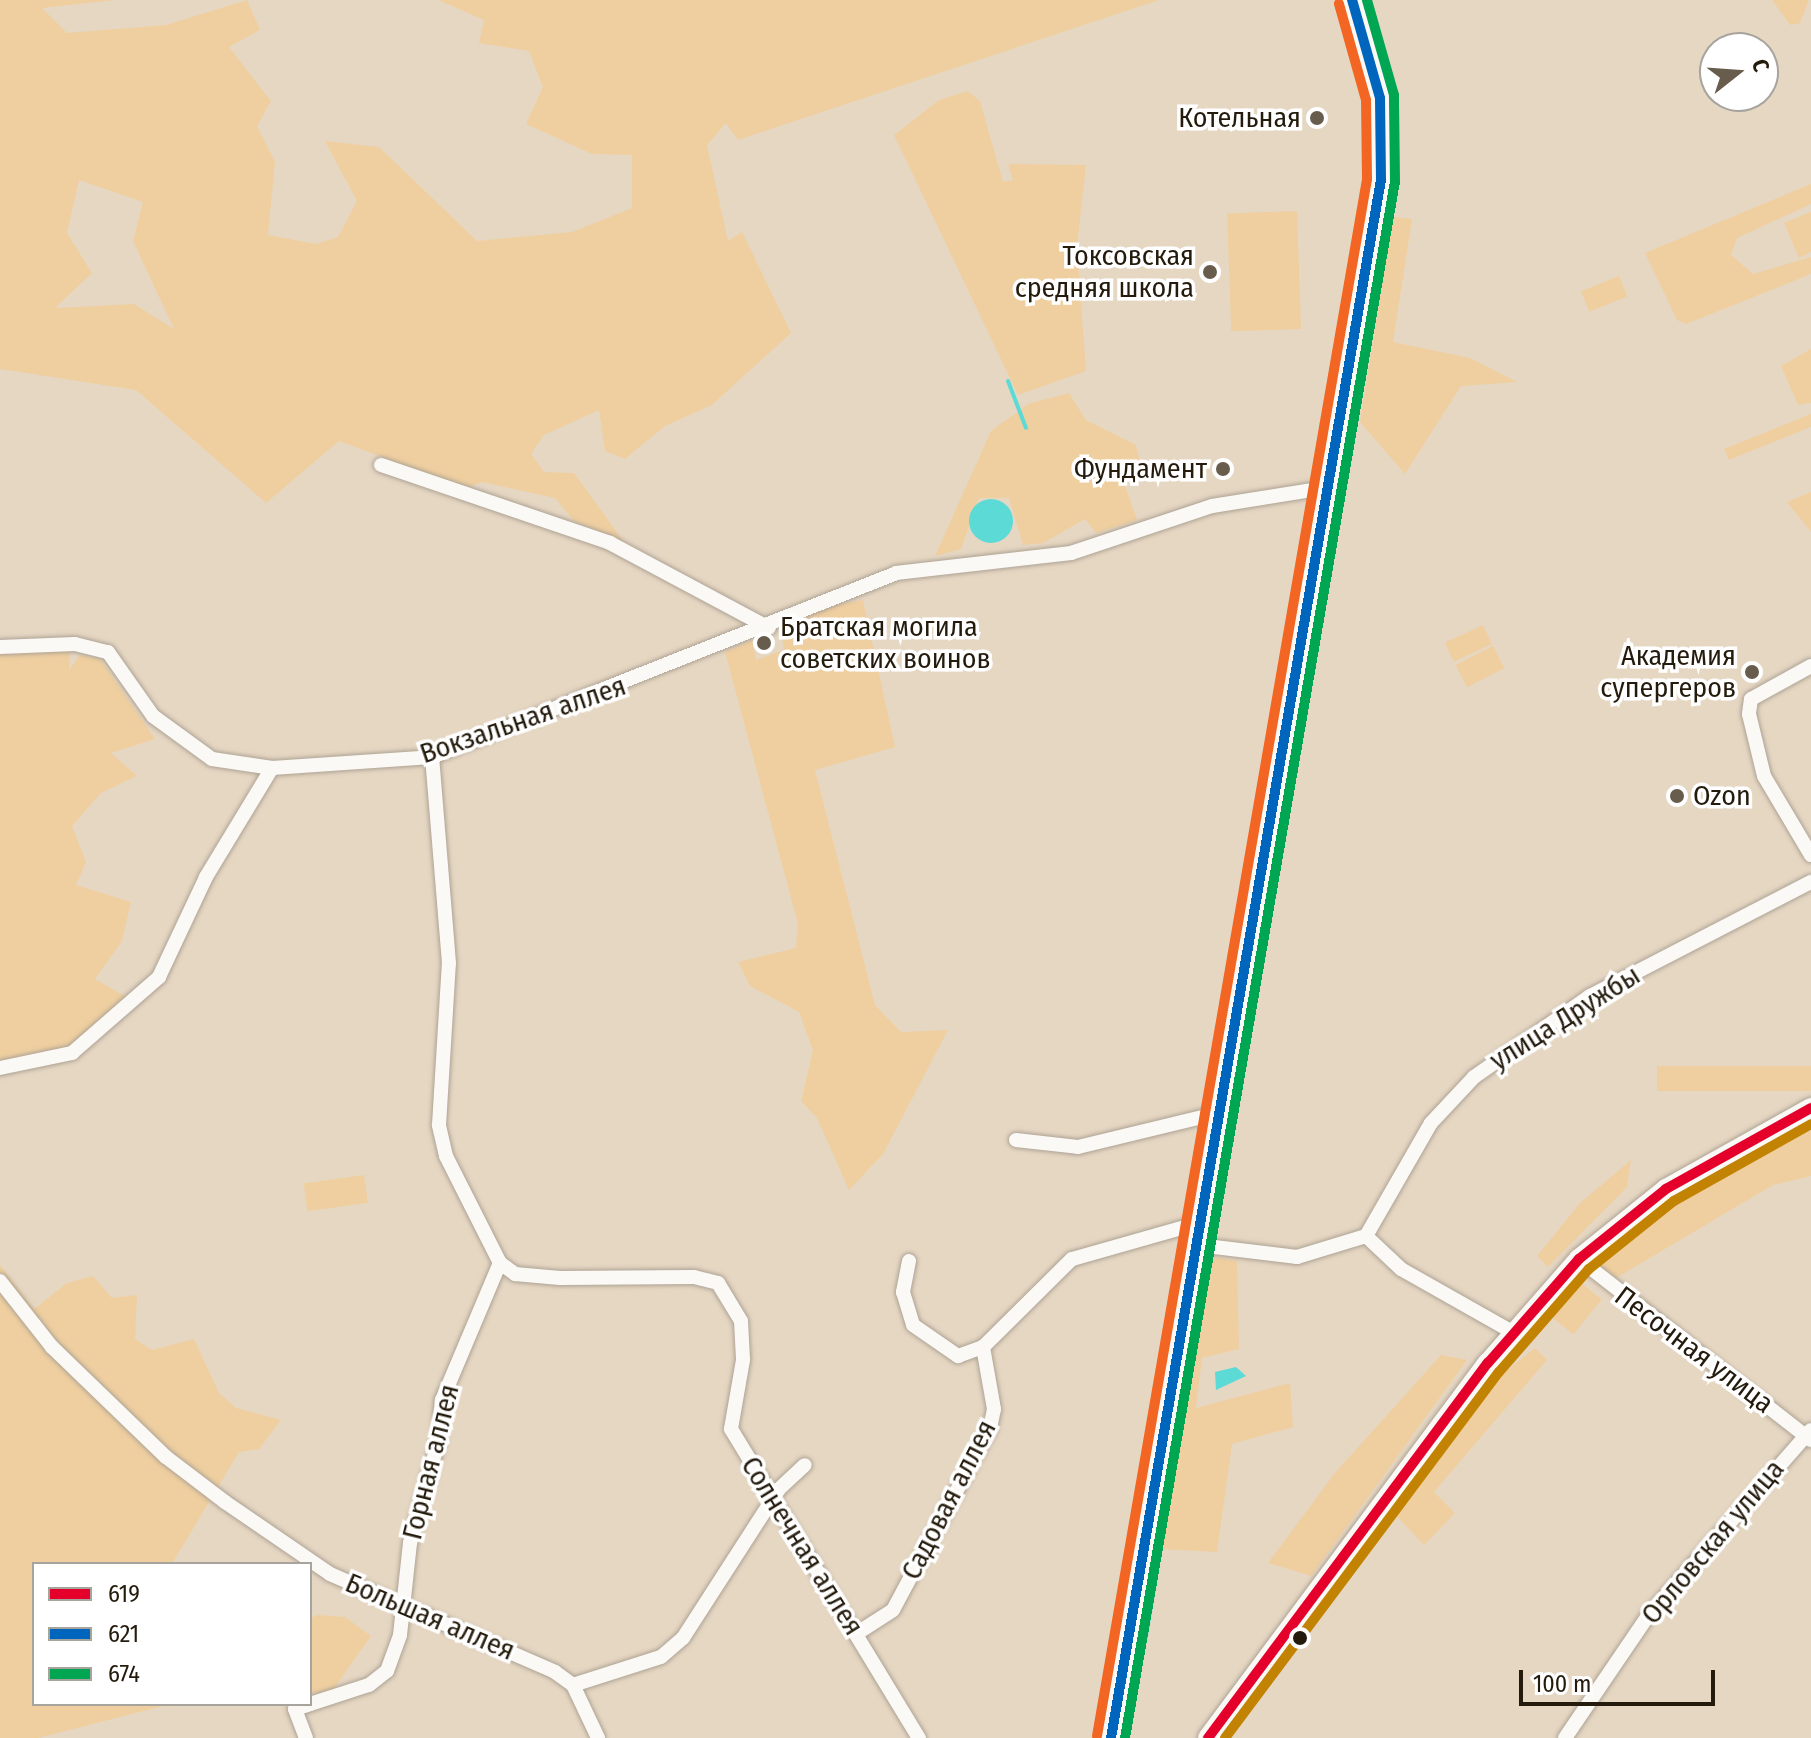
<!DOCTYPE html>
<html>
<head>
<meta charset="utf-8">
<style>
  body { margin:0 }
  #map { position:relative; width:1811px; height:1738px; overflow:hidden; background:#e6d7c3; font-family:"Fira Sans Condensed",sans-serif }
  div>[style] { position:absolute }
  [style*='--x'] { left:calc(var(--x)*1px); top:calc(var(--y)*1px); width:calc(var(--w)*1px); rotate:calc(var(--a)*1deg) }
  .green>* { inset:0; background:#efcfa0; transform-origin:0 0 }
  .water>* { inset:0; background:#5cdad5 }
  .round { border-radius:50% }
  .stream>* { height:4px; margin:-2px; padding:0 2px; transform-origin:2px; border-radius:2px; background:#5cdad5 }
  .roads { filter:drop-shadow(0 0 2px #aea394) drop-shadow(0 0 2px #aea394) }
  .minor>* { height:14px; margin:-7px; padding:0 7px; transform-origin:7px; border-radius:7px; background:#fbf9f6 }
  .secondary>* { height:20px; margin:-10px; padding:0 10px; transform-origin:10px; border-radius:10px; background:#fbf9f6 }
  .bus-1>* { height:10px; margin:-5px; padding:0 5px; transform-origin:5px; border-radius:5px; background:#e4002b }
  .bus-2>* { height:10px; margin:-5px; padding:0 5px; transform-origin:5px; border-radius:5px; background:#0065bd }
  .bus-3>* { height:10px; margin:-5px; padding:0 5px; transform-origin:5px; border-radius:5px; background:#00a651 }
  .bus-4>* { height:10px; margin:-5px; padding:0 5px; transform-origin:5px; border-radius:5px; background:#f26522 }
  .bus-5>* { height:10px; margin:-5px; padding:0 5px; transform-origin:5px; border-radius:5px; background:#c28303 }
  .dots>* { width:22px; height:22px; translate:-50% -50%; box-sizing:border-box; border:4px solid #fff; border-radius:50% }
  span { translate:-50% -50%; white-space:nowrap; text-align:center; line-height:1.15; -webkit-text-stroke:7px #fff; paint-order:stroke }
  .poi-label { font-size:28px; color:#241b0d }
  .right { translate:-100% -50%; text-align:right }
  .left { translate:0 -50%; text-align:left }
  .street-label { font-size:28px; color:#241b0d }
  .legend { position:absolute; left:32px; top:1562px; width:280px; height:144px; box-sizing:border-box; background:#fff; border:2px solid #a7a49e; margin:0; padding:10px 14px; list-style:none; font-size:24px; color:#241b0d }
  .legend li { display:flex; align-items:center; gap:16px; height:40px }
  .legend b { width:40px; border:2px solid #a7a49e }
  .north { position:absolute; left:1699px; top:32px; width:80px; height:80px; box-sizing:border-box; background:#fff; border:2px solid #a7a49e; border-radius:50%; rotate:73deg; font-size:22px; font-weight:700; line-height:32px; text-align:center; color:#241b0d }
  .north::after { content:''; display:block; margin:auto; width:28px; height:36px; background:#685d4d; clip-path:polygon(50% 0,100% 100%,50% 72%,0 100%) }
  .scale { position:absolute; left:1519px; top:1670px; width:196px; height:36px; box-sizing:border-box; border:4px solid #241b0d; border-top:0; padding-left:10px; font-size:24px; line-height:28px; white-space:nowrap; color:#241b0d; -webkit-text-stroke:6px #fff; paint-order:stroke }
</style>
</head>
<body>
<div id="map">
  <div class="green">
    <div style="clip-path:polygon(evenodd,0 0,115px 0,42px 8px,67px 33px,166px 25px,247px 0,260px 30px,229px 47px,271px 101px,257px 126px,275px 162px,268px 235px,316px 244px,338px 237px,357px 201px,325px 141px,379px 147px,477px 241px,572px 232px,632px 208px,632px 155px,592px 154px,526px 124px,543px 87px,529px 51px,479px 43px,484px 20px,438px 0,1159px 0,738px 140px,726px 123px,707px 145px,728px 241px,742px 232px,791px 333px,712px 405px,665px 426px,625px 459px,605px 451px,599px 410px,544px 435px,531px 454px,544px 472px,574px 473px,624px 542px,574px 521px,555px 498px,482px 482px,466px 488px,339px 441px,266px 503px,136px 390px,0 369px,0 0,79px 180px,143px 202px,133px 241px,174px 329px,134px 304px,55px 308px,92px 273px,67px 233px,79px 180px)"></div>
    <div style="clip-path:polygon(1772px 0,1809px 0,1800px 23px,1790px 25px)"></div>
    <div style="clip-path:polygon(968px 91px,980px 101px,1003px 182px,1013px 180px,1008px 164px,1086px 165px,1077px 246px,1086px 371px,1018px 395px,894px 135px,939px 100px)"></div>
    <div style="clip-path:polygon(1811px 184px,1811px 204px,1737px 238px,1731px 255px,1753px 274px,1811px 257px,1811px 274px,1686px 324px,1677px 320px,1645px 253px)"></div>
    <div style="left:1297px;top:211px;width:118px;height:70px;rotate:88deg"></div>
    <div style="clip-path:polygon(1811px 212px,1811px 252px,1799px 258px,1784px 223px)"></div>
    <div style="clip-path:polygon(1393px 217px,1412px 219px,1393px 342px,1470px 358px,1517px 382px,1461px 386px,1405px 474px,1360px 422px)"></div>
    <div style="left:1619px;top:276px;width:22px;height:41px;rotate:68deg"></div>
    <div style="clip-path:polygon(1811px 349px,1811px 403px,1798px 405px,1781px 366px)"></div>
    <div style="clip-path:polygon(1069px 393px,1086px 420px,1136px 445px,1142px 472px,1122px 477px,1137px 520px,1096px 533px,1085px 519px,1043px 543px,1023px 545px,1009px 498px,979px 498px,961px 549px,935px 556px,991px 431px,1028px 404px)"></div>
    <div style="clip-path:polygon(1811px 406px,1811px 427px,1729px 460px,1724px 449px,1811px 414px)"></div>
    <div style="clip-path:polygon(1811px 492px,1811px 532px,1787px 502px)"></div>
    <div style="clip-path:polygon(863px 600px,895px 747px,815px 770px,875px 1005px,901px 1032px,948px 1030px,883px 1154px,849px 1190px,817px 1118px,801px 1101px,813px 1050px,799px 1012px,750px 986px,738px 962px,796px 948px,798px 924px,725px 652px,752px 640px,756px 660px,784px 650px,781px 628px,829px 606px)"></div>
    <div style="left:1483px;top:625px;width:21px;height:42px;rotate:65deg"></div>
    <div style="left:1493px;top:646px;width:25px;height:42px;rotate:63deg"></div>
    <div style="clip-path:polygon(70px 648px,69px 670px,80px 655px,100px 659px,155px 739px,111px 753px,137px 776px,101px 793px,72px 826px,86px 862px,76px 885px,131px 902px,122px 941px,95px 979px,126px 997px,65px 1051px,0 1061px,0 654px)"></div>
    <div style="left:1811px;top:1066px;width:25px;height:154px;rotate:90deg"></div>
    <div style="clip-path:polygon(1811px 1123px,1811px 1176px,1773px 1185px,1616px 1278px,1596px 1264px,1693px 1189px)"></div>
    <div style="clip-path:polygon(1631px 1160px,1627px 1187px,1548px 1267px,1537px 1256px,1580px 1203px)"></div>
    <div style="left:364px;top:1175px;width:28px;height:61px;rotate:82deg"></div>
    <div style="clip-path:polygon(1212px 1257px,1237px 1261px,1239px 1349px,1202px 1358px,1196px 1408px,1290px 1383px,1293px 1427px,1232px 1444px,1217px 1552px,1160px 1549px)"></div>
    <div style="clip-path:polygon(0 1265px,34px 1309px,67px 1283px,93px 1276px,112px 1298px,137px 1295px,135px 1339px,152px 1350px,194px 1339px,219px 1393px,236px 1408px,281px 1420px,259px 1449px,239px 1452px,172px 1564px,34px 1564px,34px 1704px,171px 1704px,38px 1738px,0 1738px)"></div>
    <div style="left:1580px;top:1282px;width:28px;height:45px;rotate:39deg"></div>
    <div style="clip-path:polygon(1535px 1348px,1547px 1360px,1434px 1492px,1455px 1513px,1424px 1545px,1391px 1510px,1498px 1377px)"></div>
    <div style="clip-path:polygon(1441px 1355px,1467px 1360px,1311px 1576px,1268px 1563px,1334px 1474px)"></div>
    <div style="clip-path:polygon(318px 1615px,345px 1617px,371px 1636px,332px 1691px,310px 1693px,310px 1618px)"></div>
  </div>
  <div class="water">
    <div class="round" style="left:969px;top:499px;width:44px;height:44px"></div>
    <div style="clip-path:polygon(1236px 1367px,1246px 1376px,1216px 1390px,1215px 1372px)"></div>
  </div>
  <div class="stream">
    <div style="--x:1008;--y:381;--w:50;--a:69"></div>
    <div style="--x:1145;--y:1642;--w:61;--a:-80.5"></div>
    <div style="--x:1127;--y:1738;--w:67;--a:-79.7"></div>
  </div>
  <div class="roads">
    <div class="minor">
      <div style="--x:381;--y:465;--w:242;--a:18.8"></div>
      <div style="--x:610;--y:543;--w:180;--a:28.1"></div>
      <div style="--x:0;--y:647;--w:75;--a:-2.3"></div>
      <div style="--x:75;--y:644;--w:34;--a:14"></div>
      <div style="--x:108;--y:652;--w:78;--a:54.9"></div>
      <div style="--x:153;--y:716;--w:73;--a:36.1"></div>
      <div style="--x:212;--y:759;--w:61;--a:8.5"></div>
      <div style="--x:272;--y:768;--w:160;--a:-3.9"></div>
      <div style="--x:432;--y:757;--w:499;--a:-21.6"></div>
      <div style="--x:896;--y:573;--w:176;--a:-6.5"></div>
      <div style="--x:1071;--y:553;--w:149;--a:-18.4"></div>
      <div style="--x:1212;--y:506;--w:121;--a:-9.1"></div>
      <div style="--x:1811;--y:666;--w:68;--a:151.2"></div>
      <div style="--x:1751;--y:699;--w:15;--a:98"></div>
      <div style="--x:1749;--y:714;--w:64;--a:76.4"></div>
      <div style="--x:1764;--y:776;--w:92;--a:59.3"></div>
      <div style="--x:0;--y:1068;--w:74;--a:-11.8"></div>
      <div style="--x:72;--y:1053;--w:116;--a:-41.1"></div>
      <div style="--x:159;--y:977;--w:110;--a:-64.8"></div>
      <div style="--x:206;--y:877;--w:127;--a:-58.8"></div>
      <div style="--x:1016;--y:1140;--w:62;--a:6.4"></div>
      <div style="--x:1078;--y:1147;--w:149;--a:-13.6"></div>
      <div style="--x:1366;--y:1236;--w:48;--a:43.3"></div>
      <div style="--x:1401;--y:1269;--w:130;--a:29.5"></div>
      <div style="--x:1198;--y:1245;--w:100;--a:6.9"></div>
      <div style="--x:1297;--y:1257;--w:72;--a:-16.9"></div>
      <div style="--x:1366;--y:1236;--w:130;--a:-60.1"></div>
      <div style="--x:1431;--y:1123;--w:63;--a:-46.9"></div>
      <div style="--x:1474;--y:1077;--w:141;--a:-34.9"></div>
      <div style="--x:1590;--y:996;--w:249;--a:-27.3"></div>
      <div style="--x:1579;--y:1259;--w:294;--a:38"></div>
      <div style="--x:909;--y:1261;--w:32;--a:101"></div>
      <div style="--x:903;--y:1292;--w:34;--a:73"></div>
      <div style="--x:913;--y:1325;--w:55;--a:34.6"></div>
      <div style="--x:958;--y:1356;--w:27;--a:-20"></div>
      <div style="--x:983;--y:1347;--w:125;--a:-44.7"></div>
      <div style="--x:1072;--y:1259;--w:136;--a:-15.8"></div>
      <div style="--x:500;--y:1263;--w:19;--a:36"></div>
      <div style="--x:515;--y:1274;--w:45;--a:5.1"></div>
      <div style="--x:560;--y:1278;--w:134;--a:-0.4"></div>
      <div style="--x:694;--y:1277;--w:25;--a:14"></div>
      <div style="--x:718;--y:1283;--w:44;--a:58.8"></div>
      <div style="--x:741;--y:1321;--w:39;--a:87"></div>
      <div style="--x:743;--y:1360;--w:70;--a:99.9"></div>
      <div style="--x:731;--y:1429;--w:362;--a:58.7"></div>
      <div style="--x:0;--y:1281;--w:84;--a:51.8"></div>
      <div style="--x:52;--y:1347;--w:158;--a:44"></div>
      <div style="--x:166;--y:1457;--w:74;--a:37.3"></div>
      <div style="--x:225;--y:1502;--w:127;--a:34.4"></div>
      <div style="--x:330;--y:1574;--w:245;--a:23.5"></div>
      <div style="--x:555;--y:1672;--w:22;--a:36"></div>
      <div style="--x:573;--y:1685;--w:59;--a:64.7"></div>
      <div style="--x:859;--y:1632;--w:40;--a:-32.9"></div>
      <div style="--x:893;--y:1610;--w:206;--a:-61.9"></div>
      <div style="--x:990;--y:1428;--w:19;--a:-78"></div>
      <div style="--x:994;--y:1409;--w:63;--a:-100.1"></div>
      <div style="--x:573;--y:1685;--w:92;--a:-17.7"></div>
      <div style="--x:661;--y:1657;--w:29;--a:-41"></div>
      <div style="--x:683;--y:1638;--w:177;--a:-57.2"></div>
      <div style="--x:779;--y:1489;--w:35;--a:-43"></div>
      <div style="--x:310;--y:1704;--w:62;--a:-17.9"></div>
      <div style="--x:369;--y:1685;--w:23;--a:-38"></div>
      <div style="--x:387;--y:1671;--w:38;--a:-70"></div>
      <div style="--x:400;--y:1635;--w:93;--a:-83.8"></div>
      <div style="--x:410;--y:1543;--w:108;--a:-74.4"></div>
      <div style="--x:439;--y:1439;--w:39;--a:-86"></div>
      <div style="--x:442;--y:1400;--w:149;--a:-67.1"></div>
      <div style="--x:500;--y:1263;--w:120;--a:-116.8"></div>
      <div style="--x:446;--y:1156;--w:32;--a:-103"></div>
      <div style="--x:439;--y:1125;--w:162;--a:-86.5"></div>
      <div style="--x:449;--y:963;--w:207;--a:-94.7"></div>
      <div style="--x:306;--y:1738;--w:31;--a:-111"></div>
      <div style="--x:295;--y:1709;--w:16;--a:-18"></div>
      <div style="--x:1565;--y:1738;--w:148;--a:-55.8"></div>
      <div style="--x:1648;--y:1616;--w:247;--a:-48.8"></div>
    </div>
    <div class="secondary">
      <div style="--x:1111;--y:1738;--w:1581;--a:-80.17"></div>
      <div style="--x:1381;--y:180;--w:82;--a:-90.7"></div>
      <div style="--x:1380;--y:98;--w:102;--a:-105.9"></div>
      <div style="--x:1208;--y:1738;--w:468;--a:-53.3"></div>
      <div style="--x:1488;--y:1363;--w:138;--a:-48.8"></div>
      <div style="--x:1579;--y:1259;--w:112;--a:-38.8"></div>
      <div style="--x:1666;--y:1189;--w:166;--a:-29.2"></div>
    </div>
  </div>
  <div class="bus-1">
    <div style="--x:1208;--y:1738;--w:468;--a:-53.3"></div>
    <div style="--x:1488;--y:1363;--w:138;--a:-48.8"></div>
    <div style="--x:1579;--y:1259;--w:112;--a:-38.8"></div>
    <div style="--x:1666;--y:1189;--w:166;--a:-29.2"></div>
  </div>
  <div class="bus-2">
    <div style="--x:1111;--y:1738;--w:1581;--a:-80.17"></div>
    <div style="--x:1381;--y:180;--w:82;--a:-90.7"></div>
    <div style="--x:1380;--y:98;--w:102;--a:-105.9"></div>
  </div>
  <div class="bus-3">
    <div style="--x:1125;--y:1738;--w:1579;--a:-80.16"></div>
    <div style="--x:1395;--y:182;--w:87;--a:-90.7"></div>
    <div style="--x:1394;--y:95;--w:99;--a:-105.9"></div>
  </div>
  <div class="bus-4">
    <div style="--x:1097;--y:1736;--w:1580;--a:-80.16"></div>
    <div style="--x:1367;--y:179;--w:79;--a:-90.7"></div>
    <div style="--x:1366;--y:100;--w:100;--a:-105.7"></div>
  </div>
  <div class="bus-5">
    <div style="--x:1225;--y:1738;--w:457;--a:-53.2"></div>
    <div style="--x:1499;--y:1372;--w:137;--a:-48.9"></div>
    <div style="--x:1589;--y:1269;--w:109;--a:-38.7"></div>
    <div style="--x:1674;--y:1201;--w:157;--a:-29.3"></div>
  </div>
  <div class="dots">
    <div style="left:1317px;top:118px;background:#685d4d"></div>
    <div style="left:1210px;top:272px;background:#685d4d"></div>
    <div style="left:1223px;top:469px;background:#685d4d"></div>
    <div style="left:764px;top:643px;background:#685d4d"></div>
    <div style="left:1752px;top:672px;background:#685d4d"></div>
    <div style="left:1677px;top:796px;background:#685d4d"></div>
    <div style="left:1300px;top:1638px;background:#241b0d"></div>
  </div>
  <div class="poi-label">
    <span class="right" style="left:1301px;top:118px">Котельная</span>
    <span class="right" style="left:1194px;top:272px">Токсовская<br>средняя школа</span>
    <span class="right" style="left:1207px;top:469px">Фундамент</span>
    <span class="left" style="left:780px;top:643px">Братская могила<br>советских воинов</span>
    <span class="right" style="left:1736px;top:672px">Академия<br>супергеров</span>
    <span class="left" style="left:1693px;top:796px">Ozon</span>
  </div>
  <div class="street-label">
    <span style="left:523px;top:720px;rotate:-19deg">Вокзальная аллея</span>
    <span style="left:1565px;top:1018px;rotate:-32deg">улица Дружбы</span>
    <span style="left:1694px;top:1350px;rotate:37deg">Песочная улица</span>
    <span style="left:431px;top:1462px;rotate:-76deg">Горная аллея</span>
    <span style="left:949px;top:1500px;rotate:-63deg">Садовая аллея</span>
    <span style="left:1713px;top:1542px;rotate:-50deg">Орловская улица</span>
    <span style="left:802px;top:1546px;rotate:58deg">Солнечная аллея</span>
    <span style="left:430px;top:1617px;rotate:23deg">Большая аллея</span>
  </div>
  <ul class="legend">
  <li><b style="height:10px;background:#e4002b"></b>619</li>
  <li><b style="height:10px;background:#0065bd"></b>621</li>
  <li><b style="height:10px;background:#00a651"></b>674</li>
  </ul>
  <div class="north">С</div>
  <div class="scale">100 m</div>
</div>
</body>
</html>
